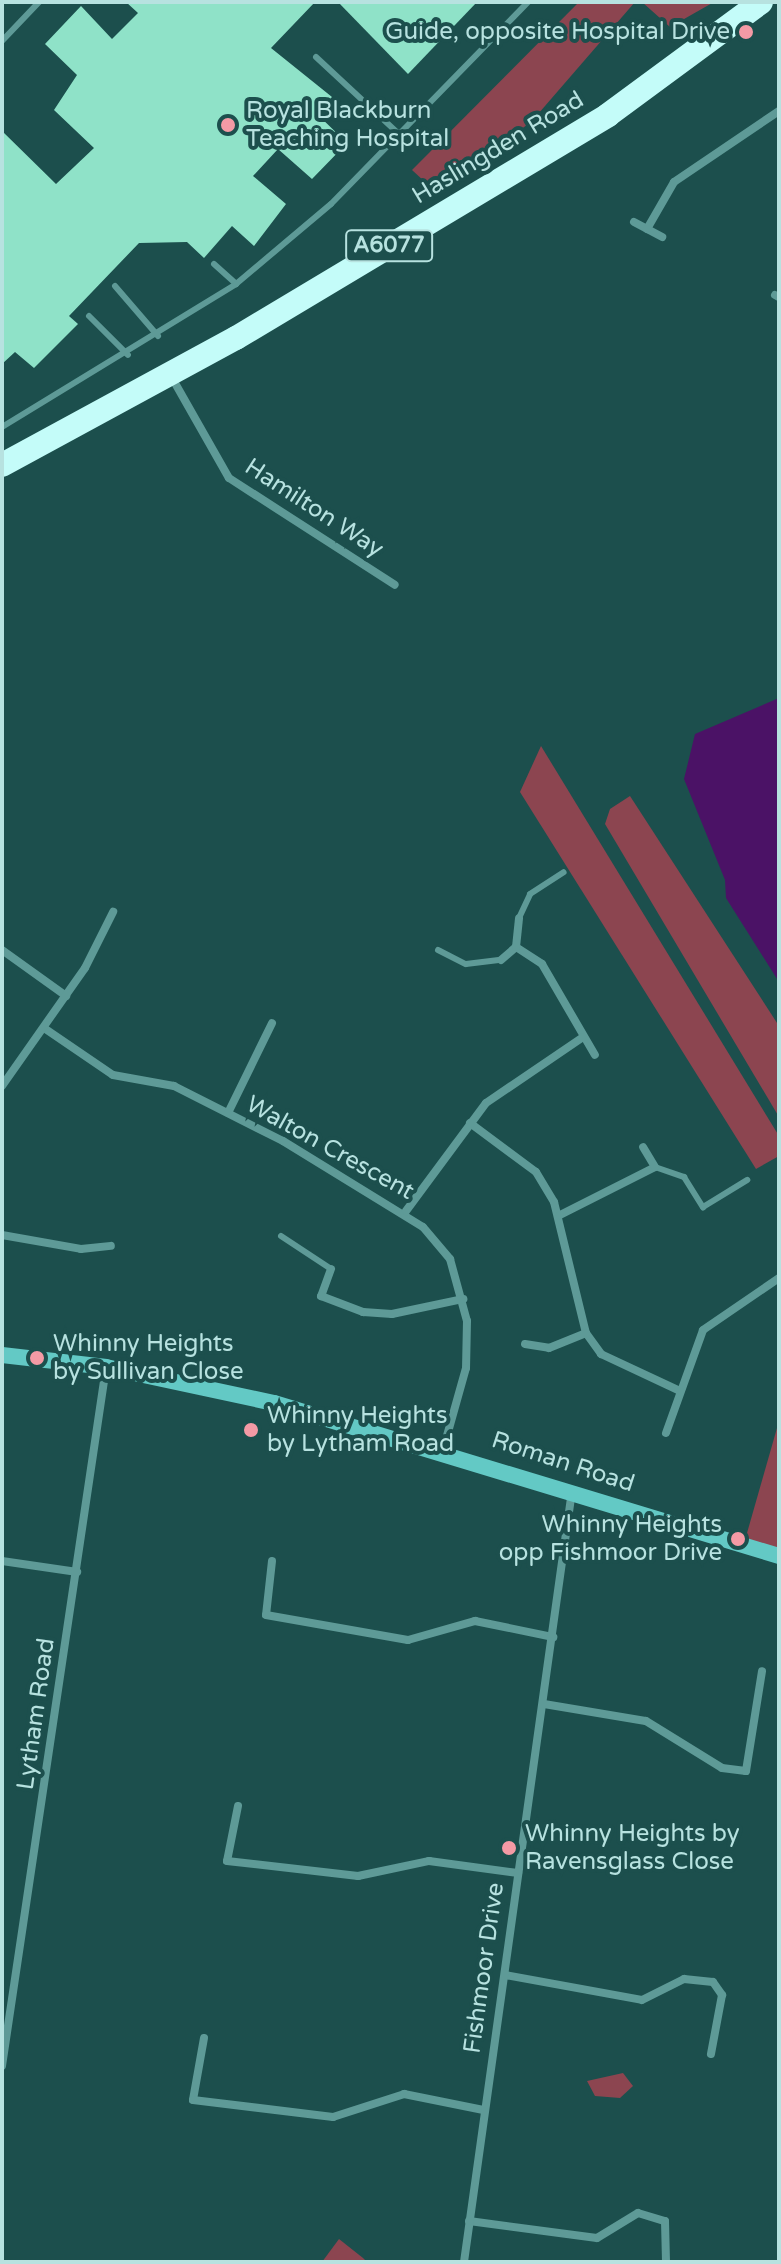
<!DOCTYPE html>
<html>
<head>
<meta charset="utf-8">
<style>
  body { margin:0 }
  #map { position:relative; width:781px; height:2264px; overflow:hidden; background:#1c4f4d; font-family:"Varela Round",sans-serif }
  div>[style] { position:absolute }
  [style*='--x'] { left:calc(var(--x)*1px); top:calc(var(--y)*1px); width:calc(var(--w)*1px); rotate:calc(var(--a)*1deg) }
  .green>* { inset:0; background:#8c4550 }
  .water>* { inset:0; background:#4b1266 }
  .building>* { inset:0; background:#8fe2c8 }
  .lane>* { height:6px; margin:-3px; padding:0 3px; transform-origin:3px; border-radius:3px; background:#5e9a97 }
  .street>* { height:8px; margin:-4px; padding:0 4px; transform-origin:4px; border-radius:4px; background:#5e9a97 }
  .secondary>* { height:16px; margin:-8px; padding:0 8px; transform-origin:8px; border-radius:8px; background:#63c9c5 }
  .highway>* { height:24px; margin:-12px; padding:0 12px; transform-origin:12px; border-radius:12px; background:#c4fcf9 }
  .dots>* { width:22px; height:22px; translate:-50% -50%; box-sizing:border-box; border:4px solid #1c4f4d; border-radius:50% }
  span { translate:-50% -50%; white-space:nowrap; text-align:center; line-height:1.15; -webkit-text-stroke:8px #1c4f4d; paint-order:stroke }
  .shield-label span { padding:2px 6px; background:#1c4f4d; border:2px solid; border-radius:6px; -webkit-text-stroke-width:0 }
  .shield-label { font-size:22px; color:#b7e2e0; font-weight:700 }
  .poi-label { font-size:24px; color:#b7e2e0 }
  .right { translate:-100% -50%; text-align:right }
  .left { translate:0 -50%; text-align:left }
  .street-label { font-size:24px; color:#b7e2e0 }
  .frame { position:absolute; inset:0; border:4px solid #b7e2e0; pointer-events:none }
</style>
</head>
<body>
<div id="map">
  <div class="green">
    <div style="clip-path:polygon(579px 2px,635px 2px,532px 121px,437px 193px,412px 170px)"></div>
    <div style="clip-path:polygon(642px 2px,689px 3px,714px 2px,670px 27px)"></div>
    <div style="clip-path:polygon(541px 746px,779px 1136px,779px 1156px,756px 1169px,520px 792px)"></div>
    <div style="clip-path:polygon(630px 796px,779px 1026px,779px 1117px,605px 824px,610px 809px)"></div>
    <div style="clip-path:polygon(779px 1421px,779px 1551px,745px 1540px)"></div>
    <div style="clip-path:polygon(623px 2073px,633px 2086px,620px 2098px,595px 2096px,587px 2081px)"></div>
    <div style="clip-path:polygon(339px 2239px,363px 2258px,367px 2262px,322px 2262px)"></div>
  </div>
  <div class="water">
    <div style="clip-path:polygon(779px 698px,779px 982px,726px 898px,725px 880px,684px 779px,695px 734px)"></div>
  </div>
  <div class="building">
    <div style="clip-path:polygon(126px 2px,315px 2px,271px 48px,332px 97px,317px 114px,347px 143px,312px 179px,278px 149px,253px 176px,286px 204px,254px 246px,232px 226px,204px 258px,187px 242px,139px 243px,69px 316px,78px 324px,34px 368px,15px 352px,2px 364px,2px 131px,56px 184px,94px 148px,54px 110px,77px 75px,45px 44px,81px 6px,112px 39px,138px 13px)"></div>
    <div style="clip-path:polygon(338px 2px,477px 2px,408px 74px)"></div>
  </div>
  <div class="lane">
    <div style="--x:2;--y:41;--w:54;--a:-46.5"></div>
    <div style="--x:316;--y:57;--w:113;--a:42.9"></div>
    <div style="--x:214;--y:264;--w:30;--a:42"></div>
    <div style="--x:115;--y:286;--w:66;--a:49.3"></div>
    <div style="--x:89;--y:316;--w:55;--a:45"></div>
    <div style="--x:2;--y:427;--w:274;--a:-31.4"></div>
    <div style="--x:236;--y:284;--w:124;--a:-40.1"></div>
    <div style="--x:331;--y:204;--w:282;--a:-45.7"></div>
    <div style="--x:519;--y:918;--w:26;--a:-65"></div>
    <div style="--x:530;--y:894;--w:40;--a:-32.9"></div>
    <div style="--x:438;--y:950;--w:31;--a:27"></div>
    <div style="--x:466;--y:964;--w:35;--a:-7"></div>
    <div style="--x:655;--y:1167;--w:31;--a:19"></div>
    <div style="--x:684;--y:1177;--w:36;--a:58"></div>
    <div style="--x:703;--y:1207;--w:52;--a:-31.5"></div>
    <div style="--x:281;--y:1236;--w:60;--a:33.4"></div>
  </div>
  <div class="street">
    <div style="--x:634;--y:222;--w:32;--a:28"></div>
    <div style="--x:647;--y:229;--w:54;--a:-60.1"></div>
    <div style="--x:674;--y:182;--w:127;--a:-34.1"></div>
    <div style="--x:775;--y:295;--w:4;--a:27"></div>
    <div style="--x:171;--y:376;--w:117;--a:60.4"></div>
    <div style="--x:229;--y:478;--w:197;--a:32.8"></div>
    <div style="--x:516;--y:947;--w:31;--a:33"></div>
    <div style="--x:542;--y:964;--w:105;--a:59.8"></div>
    <div style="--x:2;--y:950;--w:79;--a:35.7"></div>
    <div style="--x:501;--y:960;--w:20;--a:-41"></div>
    <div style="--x:516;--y:947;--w:29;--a:-84"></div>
    <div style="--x:44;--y:1028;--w:83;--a:34.3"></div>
    <div style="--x:113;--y:1075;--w:62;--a:10.2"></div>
    <div style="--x:174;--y:1086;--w:122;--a:26.8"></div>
    <div style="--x:283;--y:1141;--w:164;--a:31.6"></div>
    <div style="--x:423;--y:1227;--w:42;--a:49.8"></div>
    <div style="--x:450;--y:1259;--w:64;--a:74.7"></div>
    <div style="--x:467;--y:1321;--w:47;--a:91.2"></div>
    <div style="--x:466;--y:1368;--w:85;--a:105.7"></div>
    <div style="--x:2;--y:1086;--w:144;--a:-54.9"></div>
    <div style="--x:85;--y:968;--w:63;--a:-63.4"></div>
    <div style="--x:228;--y:1113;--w:100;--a:-63.9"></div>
    <div style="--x:470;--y:1123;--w:82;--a:36.6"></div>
    <div style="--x:536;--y:1172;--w:35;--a:59"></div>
    <div style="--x:554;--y:1202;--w:135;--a:76.3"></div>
    <div style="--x:586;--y:1333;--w:26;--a:54"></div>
    <div style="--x:601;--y:1354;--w:87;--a:25.1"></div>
    <div style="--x:406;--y:1211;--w:134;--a:-53.5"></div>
    <div style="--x:486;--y:1103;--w:117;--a:-34.2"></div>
    <div style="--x:560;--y:1215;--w:106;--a:-26.8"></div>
    <div style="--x:655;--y:1167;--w:23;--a:-121"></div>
    <div style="--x:2;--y:1235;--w:80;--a:10"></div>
    <div style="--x:81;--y:1249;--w:30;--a:-6"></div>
    <div style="--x:331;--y:1269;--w:29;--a:110"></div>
    <div style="--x:321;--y:1296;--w:45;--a:20.9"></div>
    <div style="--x:363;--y:1312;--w:29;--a:4"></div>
    <div style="--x:392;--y:1314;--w:73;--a:-11.9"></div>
    <div style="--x:525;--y:1344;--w:24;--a:9"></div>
    <div style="--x:549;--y:1348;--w:40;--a:-22"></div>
    <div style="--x:666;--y:1433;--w:109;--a:-70.2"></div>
    <div style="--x:703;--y:1330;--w:92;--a:-34.4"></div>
    <div style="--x:2;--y:1561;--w:76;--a:8.3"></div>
    <div style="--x:272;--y:1561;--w:54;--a:96.3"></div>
    <div style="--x:266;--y:1615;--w:144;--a:10"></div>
    <div style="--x:408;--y:1640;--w:70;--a:-15.8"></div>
    <div style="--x:475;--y:1621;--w:80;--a:11.6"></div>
    <div style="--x:544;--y:1704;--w:103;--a:9.5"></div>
    <div style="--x:646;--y:1721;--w:89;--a:31.7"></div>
    <div style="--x:722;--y:1768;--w:24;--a:7"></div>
    <div style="--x:746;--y:1771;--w:101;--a:-80.9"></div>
    <div style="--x:238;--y:1806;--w:56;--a:101.3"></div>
    <div style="--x:227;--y:1861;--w:132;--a:6.5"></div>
    <div style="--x:358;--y:1876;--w:73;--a:-11.9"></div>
    <div style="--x:429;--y:1861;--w:90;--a:7.7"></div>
    <div style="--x:505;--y:1975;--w:139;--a:10.3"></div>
    <div style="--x:642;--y:2000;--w:47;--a:-26.6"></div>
    <div style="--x:684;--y:1979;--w:29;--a:6"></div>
    <div style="--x:713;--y:1982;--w:16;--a:55"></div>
    <div style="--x:722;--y:1995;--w:60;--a:100.6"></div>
    <div style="--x:204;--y:2038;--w:63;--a:100.1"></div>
    <div style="--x:193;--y:2100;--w:141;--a:6.9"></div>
    <div style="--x:333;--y:2117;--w:75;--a:-17.9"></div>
    <div style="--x:404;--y:2094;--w:81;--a:11.4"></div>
    <div style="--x:2;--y:2066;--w:706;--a:-81.53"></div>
    <div style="--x:469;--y:2221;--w:129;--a:7.6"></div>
    <div style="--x:597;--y:2238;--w:48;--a:-31.4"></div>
    <div style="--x:638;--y:2213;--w:28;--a:17"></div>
    <div style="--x:665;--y:2221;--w:41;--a:88.6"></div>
    <div style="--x:464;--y:2262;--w:779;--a:-82.03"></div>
  </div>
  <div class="secondary">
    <div style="--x:2;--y:1355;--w:105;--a:6.6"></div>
    <div style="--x:106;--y:1367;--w:172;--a:12.1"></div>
    <div style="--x:274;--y:1403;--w:528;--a:16.86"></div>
  </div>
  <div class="highway">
    <div style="--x:2;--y:465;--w:266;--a:-28.5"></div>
    <div style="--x:236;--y:338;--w:434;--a:-30.9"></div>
    <div style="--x:608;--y:115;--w:190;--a:-36.4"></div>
  </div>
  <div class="dots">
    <div style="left:746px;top:32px;background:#f49aa5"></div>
    <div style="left:228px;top:125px;background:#f49aa5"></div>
    <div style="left:37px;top:1358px;background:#f49aa5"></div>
    <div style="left:251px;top:1430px;background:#f49aa5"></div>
    <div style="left:738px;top:1539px;background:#f49aa5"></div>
    <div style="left:509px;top:1848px;background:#f49aa5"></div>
  </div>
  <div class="shield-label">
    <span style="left:389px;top:246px">A6077</span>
  </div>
  <div class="poi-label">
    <span class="right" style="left:730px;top:32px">Guide, opposite Hospital Drive</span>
    <span class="left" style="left:246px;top:125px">Royal Blackburn<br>Teaching Hospital</span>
    <span class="left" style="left:53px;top:1358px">Whinny Heights<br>by Sullivan Close</span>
    <span class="left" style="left:267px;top:1430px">Whinny Heights<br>by Lytham Road</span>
    <span class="right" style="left:722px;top:1539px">Whinny Heights<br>opp Fishmoor Drive</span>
    <span class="left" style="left:525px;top:1848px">Whinny Heights by<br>Ravensglass Close</span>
  </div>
  <div class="street-label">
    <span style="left:498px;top:148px;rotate:-31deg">Haslingden Road</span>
    <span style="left:314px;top:508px;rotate:33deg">Hamilton Way</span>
    <span style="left:330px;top:1148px;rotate:29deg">Walton Crescent</span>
    <span style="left:563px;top:1462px;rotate:18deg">Roman Road</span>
    <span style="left:36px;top:1714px;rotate:-82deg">Lytham Road</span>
    <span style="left:484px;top:1968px;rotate:-82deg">Fishmoor Drive</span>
  </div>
  <div class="frame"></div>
</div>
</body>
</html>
